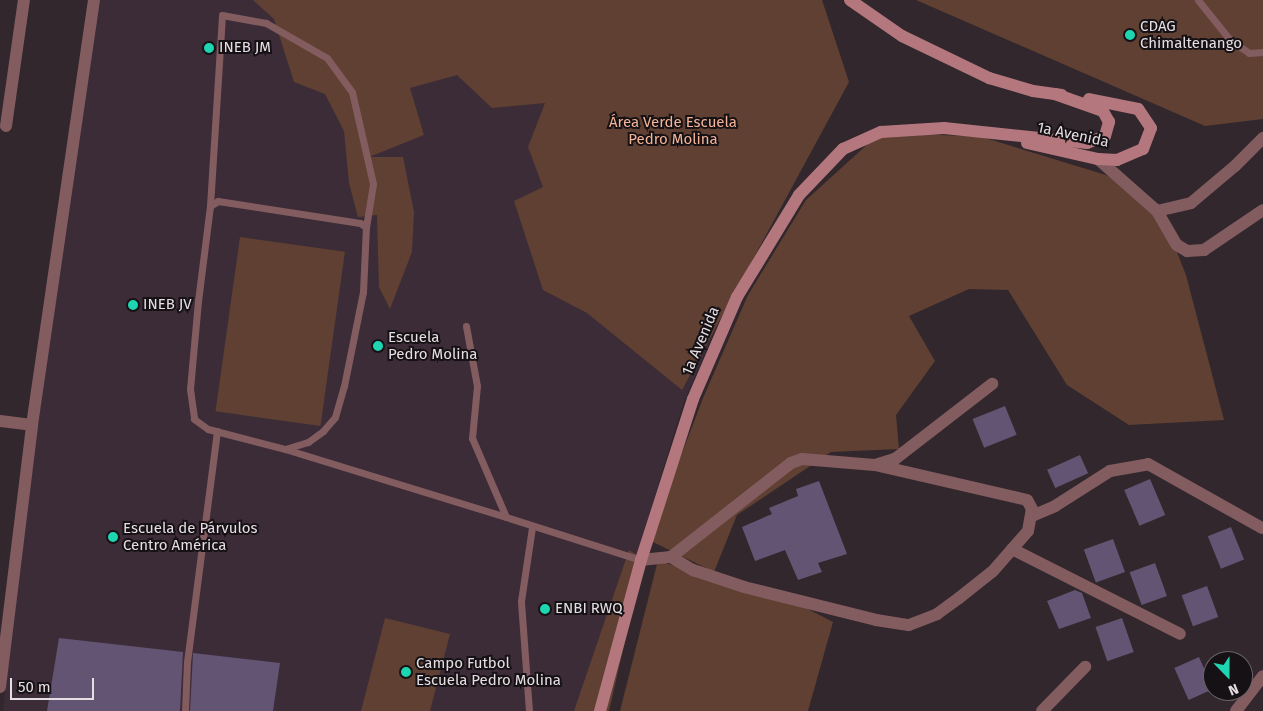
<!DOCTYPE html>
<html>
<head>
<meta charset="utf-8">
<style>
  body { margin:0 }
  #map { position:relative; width:1263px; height:711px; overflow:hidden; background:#31272d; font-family:"Fira Sans",sans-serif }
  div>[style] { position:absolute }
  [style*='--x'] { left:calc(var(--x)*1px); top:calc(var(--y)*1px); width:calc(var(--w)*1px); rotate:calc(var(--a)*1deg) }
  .built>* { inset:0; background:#3c2c37 }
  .green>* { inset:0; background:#5f4032; transform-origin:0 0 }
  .building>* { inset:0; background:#635473; transform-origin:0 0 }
  .lane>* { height:7px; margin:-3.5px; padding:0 3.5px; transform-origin:3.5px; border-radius:3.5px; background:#835c60 }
  .street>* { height:12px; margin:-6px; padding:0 6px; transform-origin:6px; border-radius:6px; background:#835c60 }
  .secondary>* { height:12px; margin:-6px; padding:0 6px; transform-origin:6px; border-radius:6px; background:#b4777e }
  .dots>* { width:14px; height:14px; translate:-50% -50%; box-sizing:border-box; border:2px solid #161114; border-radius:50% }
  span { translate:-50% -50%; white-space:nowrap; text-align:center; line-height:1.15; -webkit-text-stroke:4px #161114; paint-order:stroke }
  .poi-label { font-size:15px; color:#e5dee3 }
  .left { translate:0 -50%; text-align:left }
  .park-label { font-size:15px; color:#f3b497 }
  .street-label { font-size:15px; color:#e5dee3 }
  .north { position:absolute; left:1203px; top:651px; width:50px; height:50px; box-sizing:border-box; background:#161114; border:1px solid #696367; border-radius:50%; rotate:158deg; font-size:14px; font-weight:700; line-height:20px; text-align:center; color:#e5dee3 }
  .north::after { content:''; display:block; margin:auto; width:18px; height:22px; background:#1dd5b1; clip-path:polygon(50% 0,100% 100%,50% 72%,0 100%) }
  .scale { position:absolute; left:10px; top:678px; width:84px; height:22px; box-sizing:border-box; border:2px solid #e5dee3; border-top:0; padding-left:6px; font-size:15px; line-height:18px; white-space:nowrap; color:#e5dee3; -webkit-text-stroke:4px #161114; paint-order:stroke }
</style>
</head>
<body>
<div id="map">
  <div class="built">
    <div style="clip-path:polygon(94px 0,822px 0,849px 82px,733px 288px,683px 404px,589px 711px,3px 711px,18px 578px)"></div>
  </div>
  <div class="green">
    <div style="clip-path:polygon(253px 0,822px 0,849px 82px,682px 390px,587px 313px,543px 290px,514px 201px,543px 187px,528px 147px,545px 103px,492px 108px,457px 75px,410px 88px,424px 135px,369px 157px,403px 157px,414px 212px,412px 252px,390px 309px,379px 287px,377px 215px,358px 217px,349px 183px,344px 131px,325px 94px,294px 82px,274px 19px)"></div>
    <div style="clip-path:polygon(916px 0,1263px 0,1263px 119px,1205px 126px)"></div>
    <div style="clip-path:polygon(881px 132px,982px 137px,1106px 175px,1158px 204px,1186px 275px,1224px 420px,1129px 425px,1067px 385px,1008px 290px,969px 289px,909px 316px,935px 361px,896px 415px,899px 449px,831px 452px,737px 515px,714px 572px,649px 540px,703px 398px,748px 295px,806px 200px)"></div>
    <div style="left:240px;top:237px;width:106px;height:176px;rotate:8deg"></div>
    <div style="clip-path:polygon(629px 550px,644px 559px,609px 711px,574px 711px)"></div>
    <div style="clip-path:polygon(658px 560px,727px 585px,794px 602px,833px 622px,808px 711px,620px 711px)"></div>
    <div style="clip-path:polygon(385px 618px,450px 634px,430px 711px,361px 711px)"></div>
  </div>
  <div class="building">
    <div style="left:1005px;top:406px;width:31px;height:35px;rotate:68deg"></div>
    <div style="left:1080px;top:455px;width:20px;height:36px;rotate:66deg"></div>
    <div style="left:1150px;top:479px;width:39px;height:28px;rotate:67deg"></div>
    <div style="clip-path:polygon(819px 481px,847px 554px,818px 563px,822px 572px,798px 580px,785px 550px,755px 561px,742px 527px,772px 514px,769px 508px,798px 496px,796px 489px)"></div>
    <div style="left:1231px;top:527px;width:35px;height:25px;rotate:68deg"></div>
    <div style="left:1113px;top:539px;width:35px;height:31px;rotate:70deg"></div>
    <div style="left:1155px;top:563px;width:35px;height:27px;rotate:70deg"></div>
    <div style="left:1207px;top:586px;width:33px;height:27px;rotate:70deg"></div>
    <div style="clip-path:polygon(1075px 590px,1082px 593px,1091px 618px,1059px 629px,1047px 601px)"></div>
    <div style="left:1122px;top:618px;width:36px;height:28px;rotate:71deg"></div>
    <div style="clip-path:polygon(59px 638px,183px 652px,180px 711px,47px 711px)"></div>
    <div style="clip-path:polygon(193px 653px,280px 663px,273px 711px,190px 711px)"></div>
    <div style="left:1199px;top:657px;width:35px;height:27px;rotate:66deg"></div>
  </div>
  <div class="lane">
    <div style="--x:1198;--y:0;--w:51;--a:51.3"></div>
    <div style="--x:1230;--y:40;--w:23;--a:34"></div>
    <div style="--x:1249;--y:53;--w:14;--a:-4"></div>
    <div style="--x:210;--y:206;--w:191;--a:-86.4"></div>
    <div style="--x:222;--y:15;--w:45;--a:10.3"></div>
    <div style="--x:266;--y:23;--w:70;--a:29.8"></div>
    <div style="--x:327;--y:58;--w:42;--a:53.7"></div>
    <div style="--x:352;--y:92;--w:94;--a:77.1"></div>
    <div style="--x:373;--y:184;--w:44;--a:99.2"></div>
    <div style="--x:466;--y:326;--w:61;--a:79.6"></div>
    <div style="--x:477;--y:386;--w:52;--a:95.5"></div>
    <div style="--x:472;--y:438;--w:86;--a:66.7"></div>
    <div style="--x:506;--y:517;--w:142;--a:17.7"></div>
    <div style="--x:285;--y:449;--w:24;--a:-17"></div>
    <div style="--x:308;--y:442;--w:19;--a:-36"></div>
    <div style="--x:323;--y:431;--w:18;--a:-49"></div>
    <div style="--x:335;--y:417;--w:32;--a:-74"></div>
    <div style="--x:344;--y:386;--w:96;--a:-78.6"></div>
    <div style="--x:363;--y:292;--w:65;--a:-87.4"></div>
    <div style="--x:366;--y:227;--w:7;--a:-146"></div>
    <div style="--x:360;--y:223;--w:144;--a:-171.2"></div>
    <div style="--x:218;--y:201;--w:9;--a:148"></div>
    <div style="--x:210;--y:206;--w:96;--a:97.2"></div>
    <div style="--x:198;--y:301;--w:88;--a:95.2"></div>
    <div style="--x:190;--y:389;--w:30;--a:82"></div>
    <div style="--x:194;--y:419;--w:17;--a:36"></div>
    <div style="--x:208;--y:429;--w:80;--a:14.6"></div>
    <div style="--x:285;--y:449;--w:231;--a:17.1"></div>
    <div style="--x:185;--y:711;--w:49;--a:-87.7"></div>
    <div style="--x:187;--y:662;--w:233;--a:-82.6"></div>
    <div style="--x:529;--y:711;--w:110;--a:-94.2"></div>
    <div style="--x:521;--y:601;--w:75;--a:-81.5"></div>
  </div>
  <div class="street">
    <div style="--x:6;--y:126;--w:127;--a:-81.9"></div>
    <div style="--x:1098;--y:159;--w:79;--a:41.4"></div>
    <div style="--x:1157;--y:211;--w:39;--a:60"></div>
    <div style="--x:1177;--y:245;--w:12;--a:31"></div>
    <div style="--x:1187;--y:251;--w:17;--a:-3"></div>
    <div style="--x:1204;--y:250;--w:71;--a:-34.1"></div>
    <div style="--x:1157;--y:211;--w:35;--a:-13"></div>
    <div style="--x:1191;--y:203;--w:57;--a:-40.1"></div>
    <div style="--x:1235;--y:166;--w:40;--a:-45"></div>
    <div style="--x:0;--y:421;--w:32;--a:7"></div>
    <div style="--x:1032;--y:516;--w:25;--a:-23"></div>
    <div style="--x:1055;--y:506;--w:65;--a:-32.5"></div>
    <div style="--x:1110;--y:471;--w:39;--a:-10"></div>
    <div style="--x:1148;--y:464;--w:131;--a:29.3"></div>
    <div style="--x:1012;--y:549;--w:188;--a:26.8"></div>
    <div style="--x:671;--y:557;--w:26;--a:31"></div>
    <div style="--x:693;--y:570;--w:54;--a:18.4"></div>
    <div style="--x:744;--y:587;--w:136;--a:14"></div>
    <div style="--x:876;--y:620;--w:33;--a:9"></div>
    <div style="--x:909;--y:625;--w:30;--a:-21"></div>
    <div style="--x:937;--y:614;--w:27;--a:-36"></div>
    <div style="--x:959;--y:598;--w:43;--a:-38.5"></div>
    <div style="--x:993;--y:571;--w:53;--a:-48.8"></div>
    <div style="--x:1028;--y:531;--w:22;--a:-80"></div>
    <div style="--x:1032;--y:509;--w:10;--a:-119"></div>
    <div style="--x:1027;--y:500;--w:156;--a:-167"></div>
    <div style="--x:641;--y:560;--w:30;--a:-6"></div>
    <div style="--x:671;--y:557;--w:152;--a:-38.1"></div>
    <div style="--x:791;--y:463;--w:12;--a:-20"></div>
    <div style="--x:802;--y:459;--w:73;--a:4.7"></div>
    <div style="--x:875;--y:465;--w:21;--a:-17"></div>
    <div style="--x:895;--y:459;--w:123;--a:-37.7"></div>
    <div style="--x:0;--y:687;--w:264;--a:-83"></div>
    <div style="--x:32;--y:425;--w:429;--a:-81.7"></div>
    <div style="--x:1042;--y:711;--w:62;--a:-45.7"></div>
    <div style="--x:1236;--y:711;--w:44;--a:-52.4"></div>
  </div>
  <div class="secondary">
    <div style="--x:850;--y:0;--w:63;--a:34.7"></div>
    <div style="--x:902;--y:36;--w:97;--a:25.8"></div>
    <div style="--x:989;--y:78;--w:46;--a:16.5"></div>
    <div style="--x:1033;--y:91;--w:29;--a:8"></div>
    <div style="--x:1027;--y:143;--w:73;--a:12.7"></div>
    <div style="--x:1098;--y:159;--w:19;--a:3"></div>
    <div style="--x:1117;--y:160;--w:28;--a:-23"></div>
    <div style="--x:1143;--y:149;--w:22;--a:-69"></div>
    <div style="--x:1151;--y:128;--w:23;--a:-124"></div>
    <div style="--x:1138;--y:109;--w:50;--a:-168.5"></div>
    <div style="--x:600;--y:711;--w:156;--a:-74.8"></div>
    <div style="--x:641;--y:560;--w:169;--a:-72.1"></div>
    <div style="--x:693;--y:399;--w:111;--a:-66.7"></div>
    <div style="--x:737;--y:297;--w:119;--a:-58.7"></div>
    <div style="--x:799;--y:195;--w:64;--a:-46.3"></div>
    <div style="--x:843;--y:149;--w:42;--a:-24.1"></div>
    <div style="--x:881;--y:132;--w:63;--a:-3.6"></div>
    <div style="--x:944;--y:128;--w:144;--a:6"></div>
    <div style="--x:1087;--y:143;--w:19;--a:-21"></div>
    <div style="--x:1105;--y:136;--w:15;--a:-74"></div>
    <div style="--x:1109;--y:122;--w:13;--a:-119"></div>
    <div style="--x:1103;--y:111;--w:51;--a:-160.5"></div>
  </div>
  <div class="dots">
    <div style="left:1130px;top:35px;background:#1dd5b1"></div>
    <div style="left:209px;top:48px;background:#1dd5b1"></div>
    <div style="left:133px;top:305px;background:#1dd5b1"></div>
    <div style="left:378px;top:346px;background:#1dd5b1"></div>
    <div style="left:113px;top:537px;background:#1dd5b1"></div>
    <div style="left:545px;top:609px;background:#1dd5b1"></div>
    <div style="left:406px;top:672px;background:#1dd5b1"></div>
  </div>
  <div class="poi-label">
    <span class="left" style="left:1140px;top:35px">CDAG<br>Chimaltenango</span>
    <span class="left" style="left:219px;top:48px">INEB JM</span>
    <span class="left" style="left:143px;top:305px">INEB JV</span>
    <span class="left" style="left:388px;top:346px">Escuela<br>Pedro Molina</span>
    <span class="left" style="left:123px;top:537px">Escuela de Párvulos<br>Centro América</span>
    <span class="left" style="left:555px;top:609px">ENBI RWQ</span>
    <span class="left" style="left:416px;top:672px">Campo Futbol<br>Escuela Pedro Molina</span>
  </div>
  <div class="park-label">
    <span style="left:673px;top:131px">Área Verde Escuela<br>Pedro Molina</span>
  </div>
  <div class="street-label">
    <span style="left:1073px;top:135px;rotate:12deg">1a Avenida</span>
    <span style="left:701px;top:341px;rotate:-67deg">1a Avenida</span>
  </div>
  <div class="north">N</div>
  <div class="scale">50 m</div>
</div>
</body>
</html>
